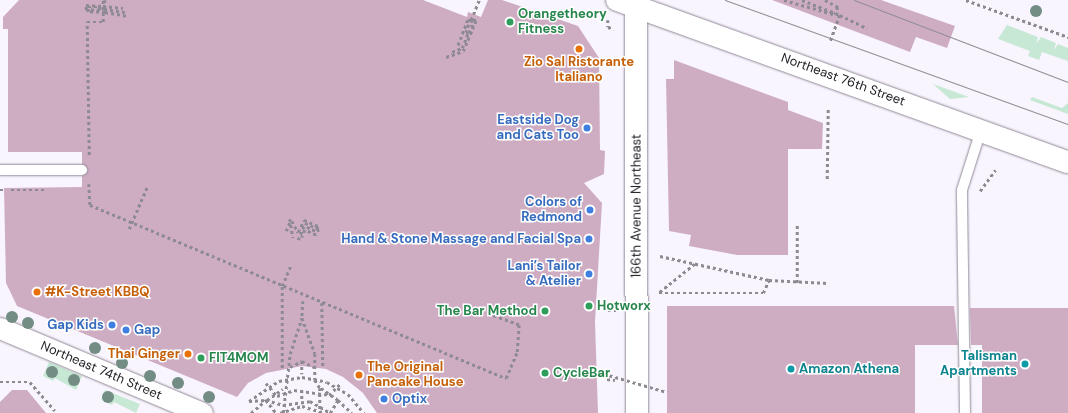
<!DOCTYPE html>
<html>
<head>
<meta charset="utf-8">
<style>
  body { margin:0 }
  #map { position:relative; width:1068px; height:413px; overflow:hidden; background:#f9f5fe; font-family:"DM Sans",sans-serif }
  div>[style] { position:absolute }
  [style*='--x'] { left:calc(var(--x)*1px); top:calc(var(--y)*1px); width:calc(var(--w)*1px); rotate:calc(var(--a)*1deg) }
  .green>* { inset:0; background:#c6e8d4 }
  .building>* { inset:0; background:#ceadc3 }
  .path>* { height:2.5px; margin-top:-1.25px; transform-origin:0; background:repeating-linear-gradient(90deg,#8e8a92 0 3px,transparent 0 6px) }
  .roads { filter:drop-shadow(0 0 1px #908997) drop-shadow(0 0 1px #908997) }
  .lane>* { height:10px; margin:-5px; padding:0 5px; transform-origin:5px; border-radius:5px; background:#fff }
  .street>* { height:21px; margin:-10.5px; padding:0 10.5px; transform-origin:10.5px; border-radius:10.5px; background:#fff }
  .secondary>* { height:22px; margin:-11px; padding:0 11px; transform-origin:11px; border-radius:11px; background:#fff }
  .tram>* { height:1px; margin:-0.5px; padding:0 0.5px; transform-origin:0.5px; border-radius:0.5px; background:#918e95 }
  .path-bridge>* { height:2.5px; margin-top:-1.25px; transform-origin:0; background:repeating-linear-gradient(90deg,#8e8a92 0 3px,transparent 0 6px) }
  .trees>* { width:12px; height:12px; margin:-6px; border-radius:50%; background:#738c84 }
  .dots>* { width:11px; height:11px; translate:-50% -50%; box-sizing:border-box; border:2px solid #fff; border-radius:50% }
  span { translate:-50% -50%; white-space:nowrap; text-align:center; line-height:1.15; -webkit-text-stroke:3px #fff; paint-order:stroke }
  .leisure-label { font-size:13px; color:#27864d; font-weight:700 }
  .left { translate:0 -50%; text-align:left }
  .right { translate:-100% -50%; text-align:right }
  .food-label { font-size:13px; color:#c56008; font-weight:700 }
  .street-label { font-size:13px; color:#242127 }
  .shop-label { font-size:13px; color:#366cbe; font-weight:700 }
  .culture-label { font-size:13px; color:#0d838f; font-weight:700 }
</style>
</head>
<body>
<div id="map">
  <div class="green">
    <div style="clip-path:polygon(1007px 25px,1038px 37px,1036px 44px,1041px 37px,1056px 43px,1054px 50px,1058px 44px,1068px 48px,1068px 61px,1042px 52px,1039px 60px,1028px 56px,1030px 51px,998px 39px)"></div>
    <div style="clip-path:polygon(933px 84px,969px 97px,950px 99px)"></div>
    <div style="clip-path:polygon(1032px 97px,1062px 108px,1068px 103px,1068px 114px,1030px 100px)"></div>
    <div style="clip-path:polygon(49px 362px,82px 376px,76px 390px,55px 378px,53px 381px,43px 376px)"></div>
    <div style="clip-path:polygon(105px 390px,140px 404px,136px 413px,114px 402px,112px 405px,101px 400px)"></div>
  </div>
  <div class="building">
    <div style="clip-path:polygon(19px 0,423px 0,467px 17px,468px 12px,481px 17px,488px 0,502px 0,578px 26px,599px 58px,600px 150px,605px 151px,604px 174px,584px 183px,602px 203px,595px 322px,598px 413px,377px 413px,363px 393px,343px 377px,326px 369px,302px 366px,266px 373px,248px 383px,237px 397px,17px 306px,6px 283px,4px 188px,82px 187px,82px 176px,88px 170px,82px 164px,82px 152px,8px 152px,8px 29px,3px 29px,3px 17px)"></div>
    <div style="clip-path:polygon(772px 0,881px 0,955px 26px,947px 48px,916px 37px,910px 52px)"></div>
    <div style="clip-path:polygon(674px 60px,788px 102px,788px 110px,823px 123px,822px 149px,788px 149px,788px 255px,737px 255px,689px 246px,691px 235px,669px 231px,666px 79px,674px 79px)"></div>
    <div style="clip-path:polygon(667px 306px,954px 306px,958px 345px,915px 345px,915px 413px,667px 413px)"></div>
    <div style="clip-path:polygon(970px 308px,1068px 308px,1068px 413px,982px 413px,982px 345px,971px 345px)"></div>
    <div style="clip-path:polygon(12px 390px,27px 390px,46px 413px,0 413px,0 402px)"></div>
  </div>
  <div class="path">
    <div style="--x:105;--y:0;--w:12;--a:90"></div>
    <div style="--x:105;--y:12;--w:17;--a:180"></div>
    <div style="--x:88;--y:12;--w:5;--a:-90"></div>
    <div style="--x:88;--y:7;--w:12;--a:0"></div>
    <div style="--x:100;--y:7;--w:3;--a:90"></div>
    <div style="--x:100;--y:10;--w:14;--a:180"></div>
    <div style="--x:86;--y:10;--w:5;--a:-90"></div>
    <div style="--x:86;--y:5;--w:17;--a:3"></div>
    <div style="--x:103;--y:6;--w:20;--a:6"></div>
    <div style="--x:784;--y:0;--w:51;--a:15.9"></div>
    <div style="--x:802;--y:0;--w:41;--a:21.5"></div>
    <div style="--x:840;--y:15;--w:29;--a:110"></div>
    <div style="--x:825;--y:0;--w:15;--a:28"></div>
    <div style="--x:838;--y:7;--w:8;--a:113"></div>
    <div style="--x:966;--y:0;--w:109;--a:19.9"></div>
    <div style="--x:104;--y:9;--w:21;--a:8"></div>
    <div style="--x:105;--y:12;--w:23;--a:10"></div>
    <div style="--x:840;--y:15;--w:30;--a:26"></div>
    <div style="--x:471;--y:20;--w:22;--a:-68"></div>
    <div style="--x:608;--y:20;--w:7;--a:90"></div>
    <div style="--x:608;--y:27;--w:6;--a:18"></div>
    <div style="--x:452;--y:52;--w:11;--a:-22"></div>
    <div style="--x:462;--y:48;--w:16;--a:-68"></div>
    <div style="--x:446;--y:57;--w:18;--a:-19"></div>
    <div style="--x:463;--y:51;--w:33;--a:-67"></div>
    <div style="--x:476;--y:21;--w:5;--a:-158"></div>
    <div style="--x:471;--y:19;--w:14;--a:111"></div>
    <div style="--x:466;--y:32;--w:3;--a:18"></div>
    <div style="--x:469;--y:33;--w:12;--a:-70"></div>
    <div style="--x:473;--y:22;--w:2;--a:-153"></div>
    <div style="--x:471;--y:21;--w:3;--a:-162"></div>
    <div style="--x:468;--y:20;--w:28;--a:111"></div>
    <div style="--x:89;--y:155;--w:133;--a:-90.9"></div>
    <div style="--x:87;--y:22;--w:16;--a:0"></div>
    <div style="--x:103;--y:22;--w:22;--a:-90"></div>
    <div style="--x:827;--y:179;--w:72;--a:-89.2"></div>
    <div style="--x:89;--y:184;--w:21;--a:87"></div>
    <div style="--x:90;--y:205;--w:451;--a:22.6"></div>
    <div style="--x:506;--y:378;--w:28;--a:-67"></div>
    <div style="--x:517;--y:352;--w:27;--a:-86"></div>
    <div style="--x:519;--y:325;--w:35;--a:-160"></div>
    <div style="--x:0;--y:190;--w:4;--a:0"></div>
    <div style="--x:11;--y:190;--w:35;--a:0"></div>
    <div style="--x:980;--y:191;--w:26;--a:-54"></div>
    <div style="--x:290;--y:219;--w:19;--a:81"></div>
    <div style="--x:292;--y:221;--w:13;--a:61"></div>
    <div style="--x:129;--y:229;--w:46;--a:-66.8"></div>
    <div style="--x:286;--y:231;--w:11;--a:-68"></div>
    <div style="--x:298;--y:232;--w:13;--a:-63"></div>
    <div style="--x:304;--y:220;--w:15;--a:23"></div>
    <div style="--x:318;--y:226;--w:6;--a:121"></div>
    <div style="--x:315;--y:231;--w:12;--a:-156"></div>
    <div style="--x:298;--y:240;--w:18;--a:-68"></div>
    <div style="--x:305;--y:223;--w:15;--a:23"></div>
    <div style="--x:319;--y:229;--w:7;--a:117"></div>
    <div style="--x:316;--y:235;--w:12;--a:-156"></div>
    <div style="--x:305;--y:230;--w:8;--a:113"></div>
    <div style="--x:660;--y:256;--w:112;--a:12.4"></div>
    <div style="--x:769;--y:280;--w:59;--a:2.9"></div>
    <div style="--x:695;--y:264;--w:46;--a:141.1"></div>
    <div style="--x:659;--y:293;--w:104;--a:0"></div>
    <div style="--x:763;--y:293;--w:14;--a:-65"></div>
    <div style="--x:797;--y:283;--w:58;--a:-90"></div>
    <div style="--x:303;--y:301;--w:17;--a:93"></div>
    <div style="--x:302;--y:318;--w:38;--a:70"></div>
    <div style="--x:315;--y:354;--w:26;--a:90"></div>
    <div style="--x:315;--y:380;--w:9;--a:58"></div>
    <div style="--x:320;--y:388;--w:25;--a:90"></div>
    <div style="--x:322;--y:303;--w:65;--a:89.1"></div>
    <div style="--x:608;--y:311;--w:8;--a:0"></div>
    <div style="--x:302;--y:361;--w:13;--a:27"></div>
    <div style="--x:302;--y:361;--w:13;--a:90"></div>
    <div style="--x:290;--y:367;--w:13;--a:-27"></div>
    <div style="--x:282;--y:368;--w:82;--a:-90"></div>
    <div style="--x:282;--y:286;--w:21;--a:-67"></div>
    <div style="--x:607;--y:379;--w:8;--a:7"></div>
    <div style="--x:0;--y:382;--w:30;--a:0"></div>
    <div style="--x:30;--y:382;--w:38;--a:49"></div>
    <div style="--x:321;--y:388;--w:21;--a:35"></div>
    <div style="--x:302;--y:390;--w:11;--a:90"></div>
    <div style="--x:277;--y:396;--w:18;--a:-19"></div>
    <div style="--x:294;--y:390;--w:35;--a:8"></div>
    <div style="--x:267;--y:400;--w:19;--a:-35"></div>
    <div style="--x:249;--y:401;--w:36;--a:-34"></div>
    <div style="--x:279;--y:381;--w:23;--a:-10"></div>
    <div style="--x:302;--y:377;--w:25;--a:11"></div>
    <div style="--x:327;--y:382;--w:24;--a:30"></div>
    <div style="--x:348;--y:394;--w:25;--a:50"></div>
    <div style="--x:249;--y:401;--w:17;--a:-3"></div>
    <div style="--x:266;--y:400;--w:18;--a:16"></div>
    <div style="--x:283;--y:405;--w:27;--a:-8"></div>
    <div style="--x:310;--y:401;--w:24;--a:30"></div>
    <div style="--x:251;--y:413;--w:20;--a:-41"></div>
    <div style="--x:266;--y:400;--w:16;--a:52"></div>
    <div style="--x:280;--y:413;--w:23;--a:-18"></div>
    <div style="--x:302;--y:406;--w:24;--a:17"></div>
    <div style="--x:283;--y:413;--w:59;--a:-83.2"></div>
    <div style="--x:290;--y:354;--w:38;--a:-72"></div>
    <div style="--x:330;--y:413;--w:15;--a:-58"></div>
    <div style="--x:338;--y:400;--w:19;--a:43"></div>
  </div>
  <div class="roads">
    <div class="lane">
      <div style="--x:0;--y:170;--w:82;--a:0"></div>
      <div style="--x:965;--y:413;--w:223;--a:-90.8"></div>
      <div style="--x:962;--y:190;--w:63;--a:-72.4"></div>
    </div>
    <div class="street">
      <div style="--x:0;--y:328;--w:219;--a:22.8"></div>
    </div>
    <div class="secondary">
      <div style="--x:617;--y:0;--w:479;--a:19.8"></div>
      <div style="--x:636;--y:0;--w:413;--a:89.9"></div>
    </div>
  </div>
  <div class="tram">
    <div style="--x:725;--y:0;--w:365;--a:19.9"></div>
    <div style="--x:854;--y:0;--w:229;--a:21"></div>
  </div>
  <div class="path-bridge">
    <div style="--x:598;--y:372;--w:72;--a:16.2"></div>
    <div style="--x:266;--y:383;--w:17;--a:50"></div>
    <div style="--x:329;--y:395;--w:16;--a:-45"></div>
  </div>
  <div class="trees">
    <div style="left:1036px;top:11px"></div>
    <div style="left:12px;top:317px"></div>
    <div style="left:28px;top:323px"></div>
    <div style="left:95px;top:348px"></div>
    <div style="left:122px;top:363px"></div>
    <div style="left:52px;top:372px"></div>
    <div style="left:150px;top:376px"></div>
    <div style="left:74px;top:380px"></div>
    <div style="left:178px;top:383px"></div>
    <div style="left:108px;top:397px"></div>
    <div style="left:209px;top:397px"></div>
  </div>
  <div class="dots">
    <div style="left:510px;top:22px;background:#2e9e5b"></div>
    <div style="left:579px;top:49px;background:#e8710a"></div>
    <div style="left:587px;top:128px;background:#3f7fe0"></div>
    <div style="left:590px;top:210px;background:#3f7fe0"></div>
    <div style="left:589px;top:239px;background:#3f7fe0"></div>
    <div style="left:589px;top:274px;background:#3f7fe0"></div>
    <div style="left:37px;top:292px;background:#e8710a"></div>
    <div style="left:589px;top:306px;background:#2e9e5b"></div>
    <div style="left:545px;top:311px;background:#2e9e5b"></div>
    <div style="left:112px;top:325px;background:#3f7fe0"></div>
    <div style="left:126px;top:330px;background:#3f7fe0"></div>
    <div style="left:188px;top:354px;background:#e8710a"></div>
    <div style="left:201px;top:358px;background:#2e9e5b"></div>
    <div style="left:1025px;top:364px;background:#0f9aa8"></div>
    <div style="left:791px;top:369px;background:#0f9aa8"></div>
    <div style="left:545px;top:373px;background:#2e9e5b"></div>
    <div style="left:359px;top:375px;background:#e8710a"></div>
    <div style="left:384px;top:399px;background:#3f7fe0"></div>
  </div>
  <div class="leisure-label">
    <span class="left" style="left:518px;top:22px">Orangetheory<br>Fitness</span>
    <span class="left" style="left:597px;top:306px">Hotworx</span>
    <span class="right" style="left:537px;top:311px">The Bar Method</span>
    <span class="left" style="left:209px;top:358px">FIT4MOM</span>
    <span class="left" style="left:553px;top:373px">CycleBar</span>
  </div>
  <div class="food-label">
    <span style="left:579px;top:70px">Zio Sal Ristorante<br>Italiano</span>
    <span class="left" style="left:45px;top:292px">#K-Street KBBQ</span>
    <span class="right" style="left:180px;top:354px">Thai Ginger</span>
    <span class="left" style="left:367px;top:375px">The Original<br>Pancake House</span>
  </div>
  <div class="street-label">
    <span style="left:843px;top:80px;rotate:20deg">Northeast 76th Street</span>
    <span style="left:637px;top:206px;rotate:-90deg">166th Avenue Northeast</span>
    <span style="left:101px;top:371px;rotate:23deg">Northeast 74th Street</span>
  </div>
  <div class="shop-label">
    <span class="right" style="left:579px;top:128px">Eastside Dog<br>and Cats Too</span>
    <span class="right" style="left:582px;top:210px">Colors of<br>Redmond</span>
    <span class="right" style="left:581px;top:239px">Hand &amp; Stone Massage and Facial Spa</span>
    <span class="right" style="left:581px;top:274px">Lani’s Tailor<br>&amp; Atelier</span>
    <span class="right" style="left:104px;top:325px">Gap Kids</span>
    <span class="left" style="left:134px;top:330px">Gap</span>
    <span class="left" style="left:392px;top:399px">Optix</span>
  </div>
  <div class="culture-label">
    <span class="right" style="left:1017px;top:364px">Talisman<br>Apartments</span>
    <span class="left" style="left:799px;top:369px">Amazon Athena</span>
  </div>
</div>
</body>
</html>
